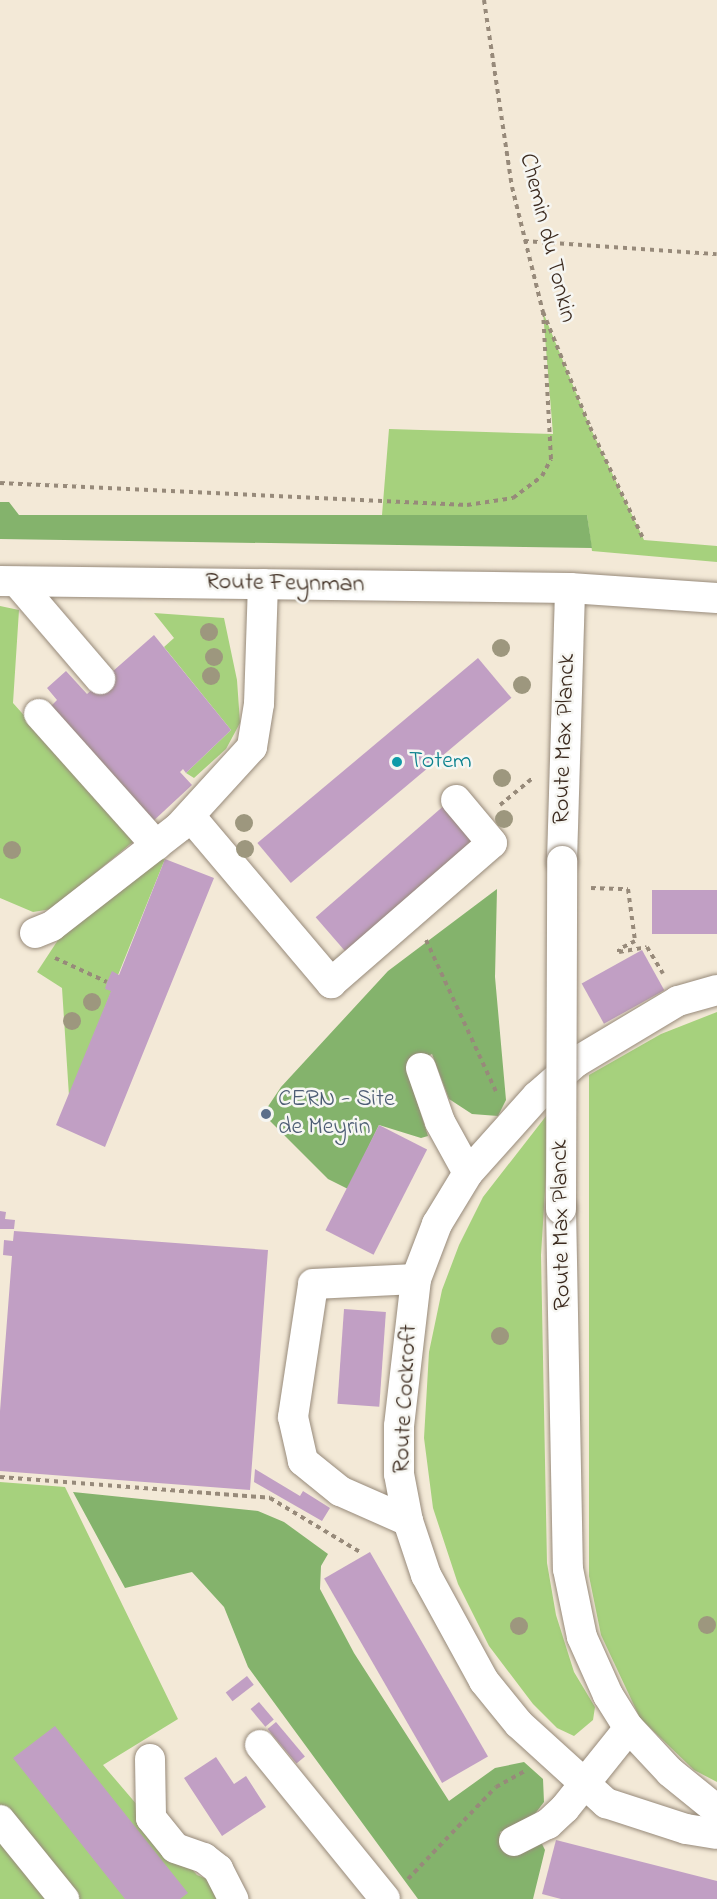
<!DOCTYPE html>
<html>
<head>
<meta charset="utf-8">
<style>
  body { margin:0 }
  #map { position:relative; width:717px; height:1899px; overflow:hidden; background:#f3e9d7; font-family:"Indie Flower",sans-serif }
  div>[style] { position:absolute }
  [style*='--x'] { left:calc(var(--x)*1px); top:calc(var(--y)*1px); width:calc(var(--w)*1px); rotate:calc(var(--a)*1deg) }
  .green>* { inset:0; background:#a6d17d }
  .forest>* { inset:0; background:#84b36c }
  .building>* { inset:0; background:#c19fc4; transform-origin:0 0 }
  .path>* { height:4px; margin-top:-2px; transform-origin:0; background:repeating-linear-gradient(90deg,#978a7a 0 4.5px,transparent 0 9px) }
  .roads { filter:drop-shadow(0 0 2px #978a7a) drop-shadow(0 0 2px #978a7a) }
  .minor>* { height:30px; margin:-15px; padding:0 15px; transform-origin:15px; border-radius:15px; background:#fff }
  .bridges { filter:drop-shadow(0 0 2px #978a7a) drop-shadow(0 0 2px #978a7a) }
  .minor-bridge>* { height:30px; margin:-15px; padding:0 15px; transform-origin:15px; border-radius:15px; background:#fff }
  .trees>* { width:18px; height:18px; margin:-9px; border-radius:50%; background:#9d977e }
  .dots>* { width:16px; height:16px; translate:-50% -50%; box-sizing:border-box; border:3px solid #f6f6f2; border-radius:50% }
  span { translate:-50% -50%; white-space:nowrap; text-align:center; line-height:1.15; -webkit-text-stroke:5px #f6f6f2; paint-order:stroke }
  .street-label { font-size:24px; color:#3b2a1e }
  .culture-label { font-size:24px; color:#0d838f }
  .left { translate:0 -50%; text-align:left }
  .service-label { font-size:24px; color:#4e5e75 }
</style>
</head>
<body>
<div id="map">
  <div class="green">
    <div style="clip-path:polygon(543px 312px,590px 427px,644px 540px,717px 546px,717px 562px,592px 551px,587px 515px,382px 515px,389px 429px,553px 434px)"></div>
    <div style="clip-path:polygon(0 606px,19px 610px,13px 703px,135px 840px,52px 909px,33px 912px,0 898px)"></div>
    <div style="clip-path:polygon(154px 613px,224px 618px,237px 680px,240px 723px,226px 749px,194px 778px,186px 773px,231px 730px,164px 647px,174px 638px)"></div>
    <div style="clip-path:polygon(161px 855px,165px 859px,69px 1096px,62px 988px,37px 972px,58px 940px)"></div>
    <div style="clip-path:polygon(717px 1012px,717px 1782px,694px 1770px,640px 1718px,601px 1635px,589px 1576px,589px 1075px,661px 1034px)"></div>
    <div style="clip-path:polygon(550px 1111px,541px 1255px,547px 1563px,556px 1615px,574px 1672px,595px 1707px,593px 1720px,574px 1736px,557px 1728px,533px 1704px,489px 1646px,458px 1584px,433px 1508px,424px 1438px,429px 1352px,442px 1290px,459px 1245px,483px 1197px)"></div>
    <div style="clip-path:polygon(0 1482px,65px 1487px,178px 1719px,103px 1765px,197px 1875px,214px 1882px,225px 1899px,0 1899px)"></div>
  </div>
  <div class="forest">
    <div style="clip-path:polygon(0 502px,9px 502px,19px 515px,587px 515px,592px 548px,0 539px)"></div>
    <div style="clip-path:polygon(497px 889px,495px 977px,506px 1100px,498px 1116px,472px 1114px,449px 1099px,432px 1054px,406px 1067px,428px 1136px,421px 1138px,379px 1125px,348px 1189px,328px 1179px,263px 1114px,281px 1087px,388px 971px)"></div>
    <div style="clip-path:polygon(73px 1492px,258px 1511px,284px 1522px,328px 1554px,321px 1566px,320px 1589px,354px 1653px,449px 1801px,495px 1768px,524px 1762px,543px 1779px,544px 1802px,531px 1819px,500px 1832px,511px 1855px,541px 1842px,545px 1850px,533px 1899px,418px 1899px,248px 1667px,224px 1607px,192px 1572px,125px 1588px)"></div>
  </div>
  <div class="building">
    <div style="clip-path:polygon(154px 635px,231px 730px,186px 773px,183px 769px,180px 772px,192px 785px,150px 824px,48px 709px,57px 700px,47px 688px,66px 671px,87px 694px)"></div>
    <div style="left:478px;top:658px;width:52px;height:288px;rotate:50deg"></div>
    <div style="left:447px;top:803px;width:48px;height:174px;rotate:49deg"></div>
    <div style="clip-path:polygon(165px 859px,214px 878px,105px 1147px,56px 1125px,111px 991px,105px 989px,107px 982px,112px 971px,119px 975px)"></div>
    <div style="left:717px;top:890px;width:44px;height:65px;rotate:90deg"></div>
    <div style="left:642px;top:950px;width:46px;height:69px;rotate:61deg"></div>
    <div style="left:379px;top:1125px;width:54px;height:118px;rotate:27deg"></div>
    <div style="clip-path:polygon(0 1211px,6px 1212px,5px 1219px,15px 1220px,14px 1229px,0 1229px)"></div>
    <div style="clip-path:polygon(14px 1231px,268px 1250px,250px 1490px,0 1471px,0 1411px,12px 1256px,3px 1255px,4px 1240px,13px 1241px)"></div>
    <div style="left:344px;top:1309px;width:42px;height:95px;rotate:4deg"></div>
    <div style="clip-path:polygon(255px 1469px,300px 1496px,303px 1491px,330px 1508px,322px 1521px,254px 1482px)"></div>
    <div style="left:370px;top:1552px;width:236px;height:53px;rotate:60deg"></div>
    <div style="left:247px;top:1676px;width:11px;height:27px;rotate:52deg"></div>
    <div style="left:259px;top:1702px;width:23px;height:11px;rotate:50deg"></div>
    <div style="left:276px;top:1722px;width:45px;height:11px;rotate:50deg"></div>
    <div style="clip-path:polygon(55px 1726px,188px 1893px,180px 1899px,125px 1899px,13px 1758px)"></div>
    <div style="clip-path:polygon(216px 1757px,234px 1784px,246px 1776px,266px 1807px,222px 1836px,184px 1778px)"></div>
    <div style="clip-path:polygon(556px 1840px,717px 1881px,717px 1899px,561px 1899px,542px 1894px)"></div>
  </div>
  <div class="path">
    <div style="--x:484;--y:0;--w:189;--a:81.5"></div>
    <div style="--x:512;--y:187;--w:129;--a:76.1"></div>
    <div style="--x:543;--y:312;--w:124;--a:67.8"></div>
    <div style="--x:590;--y:427;--w:125;--a:64.5"></div>
    <div style="--x:524;--y:241;--w:193;--a:3.9"></div>
    <div style="--x:0;--y:483;--w:468;--a:2.7"></div>
    <div style="--x:467;--y:505;--w:47;--a:-8.7"></div>
    <div style="--x:513;--y:498;--w:36;--a:-37"></div>
    <div style="--x:542;--y:476;--w:19;--a:-62"></div>
    <div style="--x:551;--y:459;--w:147;--a:-93.1"></div>
    <div style="--x:500;--y:805;--w:44;--a:-39.5"></div>
    <div style="--x:591;--y:888;--w:37;--a:2"></div>
    <div style="--x:628;--y:889;--w:52;--a:82.3"></div>
    <div style="--x:635;--y:941;--w:18;--a:153"></div>
    <div style="--x:619;--y:949;--w:3;--a:90"></div>
    <div style="--x:619;--y:952;--w:28;--a:-10"></div>
    <div style="--x:647;--y:947;--w:31;--a:59"></div>
    <div style="--x:426;--y:940;--w:170;--a:65.2"></div>
    <div style="--x:55;--y:958;--w:57;--a:24.8"></div>
    <div style="--x:0;--y:1477;--w:271;--a:4.4"></div>
    <div style="--x:270;--y:1498;--w:105;--a:31"></div>
    <div style="--x:408;--y:1879;--w:127;--a:-46.3"></div>
    <div style="--x:496;--y:1787;--w:35;--a:-29"></div>
  </div>
  <div class="roads">
    <div class="minor">
      <div style="--x:0;--y:581;--w:570;--a:0.7"></div>
      <div style="--x:570;--y:588;--w:147;--a:3.9"></div>
      <div style="--x:17;--y:582;--w:128;--a:49.4"></div>
      <div style="--x:39;--y:714;--w:176;--a:48.2"></div>
      <div style="--x:190;--y:816;--w:219;--a:49.8"></div>
      <div style="--x:331;--y:983;--w:213;--a:-41"></div>
      <div style="--x:492;--y:843;--w:56;--a:-129.9"></div>
      <div style="--x:562;--y:861;--w:273;--a:-88.3"></div>
      <div style="--x:35;--y:933;--w:18;--a:-22"></div>
      <div style="--x:52;--y:926;--w:161;--a:-37.9"></div>
      <div style="--x:179;--y:827;--w:108;--a:-47.6"></div>
      <div style="--x:252;--y:747;--w:44;--a:-80.8"></div>
      <div style="--x:259;--y:704;--w:120;--a:-88.1"></div>
      <div style="--x:717;--y:990;--w:41;--a:164.2"></div>
      <div style="--x:678;--y:1001;--w:119;--a:149.1"></div>
      <div style="--x:576;--y:1062;--w:52;--a:138.9"></div>
      <div style="--x:537;--y:1096;--w:103;--a:131.9"></div>
      <div style="--x:468;--y:1173;--w:60;--a:121.3"></div>
      <div style="--x:437;--y:1224;--w:59;--a:110.9"></div>
      <div style="--x:416;--y:1279;--w:148;--a:96.6"></div>
      <div style="--x:399;--y:1426;--w:48;--a:90"></div>
      <div style="--x:399;--y:1474;--w:48;--a:79.2"></div>
      <div style="--x:408;--y:1521;--w:57;--a:71.6"></div>
      <div style="--x:426;--y:1575;--w:121;--a:61.3"></div>
      <div style="--x:484;--y:1681;--w:55;--a:50.9"></div>
      <div style="--x:519;--y:1724;--w:118;--a:42.2"></div>
      <div style="--x:606;--y:1803;--w:84;--a:18"></div>
      <div style="--x:686;--y:1829;--w:31;--a:9"></div>
      <div style="--x:421;--y:1068;--w:57;--a:70.6"></div>
      <div style="--x:440;--y:1122;--w:58;--a:61.2"></div>
      <div style="--x:561;--y:1209;--w:360;--a:88.9"></div>
      <div style="--x:568;--y:1569;--w:69;--a:78.4"></div>
      <div style="--x:582;--y:1637;--w:64;--a:65.9"></div>
      <div style="--x:608;--y:1695;--w:39;--a:58"></div>
      <div style="--x:629;--y:1728;--w:60;--a:47"></div>
      <div style="--x:670;--y:1772;--w:60;--a:39"></div>
      <div style="--x:408;--y:1521;--w:74;--a:-156.2"></div>
      <div style="--x:340;--y:1491;--w:48;--a:-141"></div>
      <div style="--x:303;--y:1461;--w:45;--a:-102.8"></div>
      <div style="--x:293;--y:1417;--w:134;--a:-81.4"></div>
      <div style="--x:313;--y:1284;--w:103;--a:-2.8"></div>
      <div style="--x:260;--y:1745;--w:198;--a:50.9"></div>
      <div style="--x:150;--y:1759;--w:59;--a:89"></div>
      <div style="--x:151;--y:1818;--w:38;--a:51"></div>
      <div style="--x:175;--y:1848;--w:31;--a:19"></div>
      <div style="--x:204;--y:1858;--w:18;--a:38"></div>
      <div style="--x:218;--y:1869;--w:34;--a:63"></div>
      <div style="--x:0;--y:1820;--w:102;--a:51"></div>
      <div style="--x:514;--y:1841;--w:38;--a:-27"></div>
      <div style="--x:548;--y:1824;--w:23;--a:-43"></div>
      <div style="--x:565;--y:1808;--w:102;--a:-51.3"></div>
    </div>
  </div>
  <div class="bridges">
    <div class="minor-bridge">
      <div style="--x:561;--y:1209;--w:348;--a:-89.8"></div>
    </div>
  </div>
  <div class="trees">
    <div style="left:209px;top:632px"></div>
    <div style="left:501px;top:648px"></div>
    <div style="left:214px;top:657px"></div>
    <div style="left:211px;top:676px"></div>
    <div style="left:522px;top:685px"></div>
    <div style="left:502px;top:778px"></div>
    <div style="left:504px;top:819px"></div>
    <div style="left:244px;top:823px"></div>
    <div style="left:245px;top:849px"></div>
    <div style="left:12px;top:850px"></div>
    <div style="left:92px;top:1002px"></div>
    <div style="left:72px;top:1021px"></div>
    <div style="left:500px;top:1336px"></div>
    <div style="left:707px;top:1625px"></div>
    <div style="left:519px;top:1626px"></div>
  </div>
  <div class="dots">
    <div style="left:397px;top:762px;background:#0f9aa8"></div>
    <div style="left:266px;top:1114px;background:#5c6f8a"></div>
  </div>
  <div class="street-label">
    <span style="left:547px;top:238px;rotate:76deg">Chemin du Tonkin</span>
    <span style="left:285px;top:584px;rotate:1deg">Route Feynman</span>
    <span style="left:565px;top:739px;rotate:-88deg">Route Max Planck</span>
    <span style="left:562px;top:1225px;rotate:-91deg">Route Max Planck</span>
    <span style="left:406px;top:1399px;rotate:-87deg">Route Cockroft</span>
  </div>
  <div class="culture-label">
    <span class="left" style="left:409px;top:762px">Totem</span>
  </div>
  <div class="service-label">
    <span class="left" style="left:278px;top:1114px">CERN - Site<br>de Meyrin</span>
  </div>
</div>
</body>
</html>
